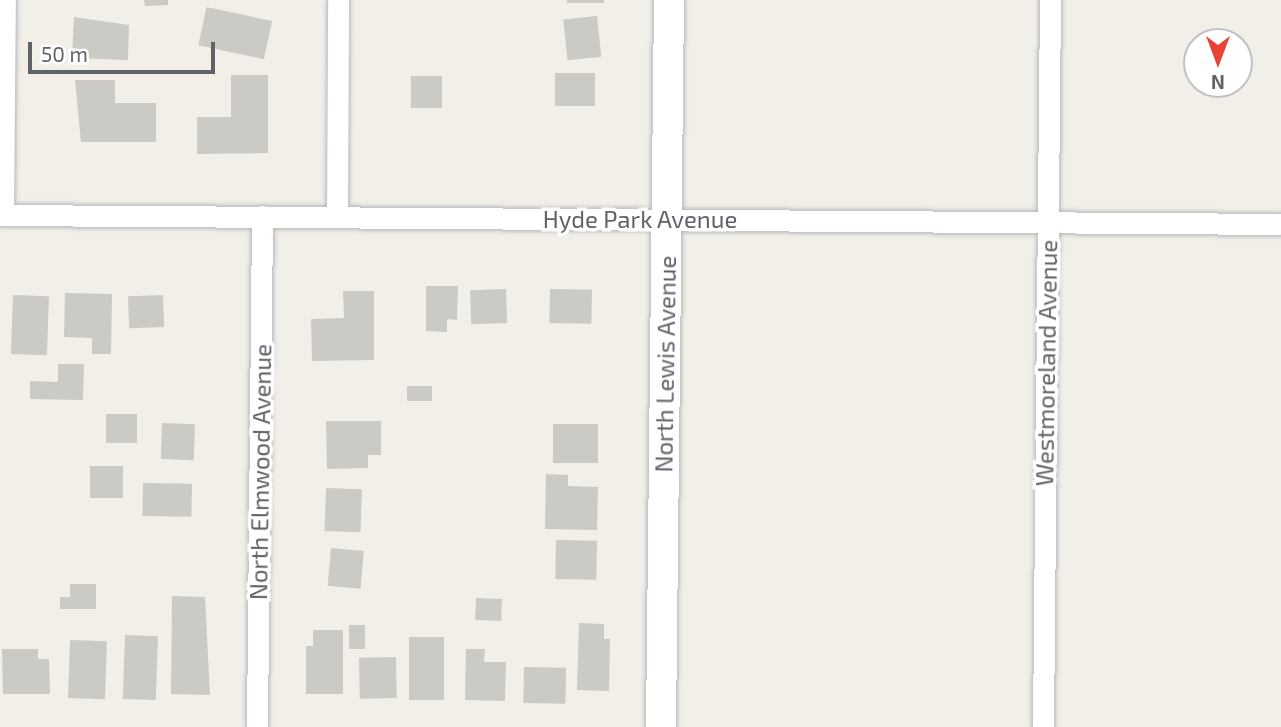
<!DOCTYPE html>
<html>
<head>
<meta charset="utf-8">
<style>
  body { margin:0 }
  #map { position:relative; width:1281px; height:727px; overflow:hidden; background:#f1efe8; font-family:"Exo 2",sans-serif }
  div>[style] { position:absolute }
  [style*='--x'] { left:calc(var(--x)*1px); top:calc(var(--y)*1px); width:calc(var(--w)*1px); rotate:calc(var(--a)*1deg) }
  .building>* { inset:0; background:#cccac5; transform-origin:0 0 }
  .roads { filter:drop-shadow(0 0 2px #b5b8bc) drop-shadow(0 0 2px #b5b8bc) }
  .street>* { height:21px; margin:-10.5px; padding:0 10.5px; transform-origin:10.5px; border-radius:10.5px; background:#fff }
  .secondary>* { height:30px; margin:-15px; padding:0 15px; transform-origin:15px; border-radius:15px; background:#fff }
  span { translate:-50% -50%; white-space:nowrap; text-align:center; line-height:1.15; -webkit-text-stroke:7px #fff; paint-order:stroke }
  .street-label { font-size:24px; color:#5f6368 }
  .north { position:absolute; left:1183px; top:28px; width:70px; height:70px; box-sizing:border-box; background:#fff; border:2px solid #bfc1c3; border-radius:50%; rotate:180deg; font-size:19px; font-weight:700; line-height:28px; text-align:center; color:#5f6368 }
  .north::after { content:''; display:block; margin:auto; width:24px; height:32px; background:#ea4335; clip-path:polygon(50% 0,100% 100%,50% 72%,0 100%) }
  .scale { position:absolute; left:28px; top:42px; width:187px; height:32px; box-sizing:border-box; border:4px solid #5f6368; border-top:0; padding-left:9px; font-size:21px; line-height:24px; white-space:nowrap; color:#5f6368; -webkit-text-stroke:5px #fff; paint-order:stroke }
</style>
</head>
<body>
<div id="map">
  <div class="building">
    <div style="clip-path:polygon(144px 0,168px 0,168px 5px,145px 6px)"></div>
    <div style="left:567px;top:0;width:37px;height:3px"></div>
    <div style="left:597px;top:16px;width:41px;height:34px;rotate:84deg"></div>
    <div style="clip-path:polygon(74px 17px,129px 25px,128px 60px,72px 58px)"></div>
    <div style="left:272px;top:21px;width:39px;height:67px;rotate:102deg"></div>
    <div style="left:555px;top:73px;width:40px;height:33px"></div>
    <div style="clip-path:polygon(231px 75px,268px 75px,268px 153px,197px 154px,197px 117px,231px 117px)"></div>
    <div style="left:411px;top:76px;width:31px;height:32px"></div>
    <div style="clip-path:polygon(75px 80px,115px 80px,115px 103px,156px 103px,156px 142px,81px 142px)"></div>
    <div style="clip-path:polygon(426px 286px,458px 286px,457px 320px,447px 319px,447px 332px,426px 331px)"></div>
    <div style="left:506px;top:289px;width:34px;height:36px;rotate:88deg"></div>
    <div style="left:550px;top:289px;width:42px;height:34px;rotate:1deg"></div>
    <div style="clip-path:polygon(343px 291px,374px 291px,374px 360px,312px 361px,311px 319px,344px 318px)"></div>
    <div style="clip-path:polygon(65px 293px,112px 294px,111px 354px,92px 354px,92px 338px,64px 337px)"></div>
    <div style="left:13px;top:295px;width:36px;height:59px;rotate:2deg"></div>
    <div style="left:163px;top:295px;width:32px;height:35px;rotate:88deg"></div>
    <div style="clip-path:polygon(58px 364px,84px 364px,83px 400px,30px 399px,30px 381px,58px 382px)"></div>
    <div style="left:407px;top:386px;width:25px;height:15px"></div>
    <div style="left:137px;top:414px;width:29px;height:31px;rotate:90deg"></div>
    <div style="clip-path:polygon(326px 421px,381px 421px,381px 455px,368px 455px,368px 468px,327px 469px)"></div>
    <div style="left:162px;top:423px;width:33px;height:36px;rotate:2deg"></div>
    <div style="left:553px;top:424px;width:45px;height:39px"></div>
    <div style="left:123px;top:466px;width:32px;height:33px;rotate:90deg"></div>
    <div style="clip-path:polygon(546px 474px,568px 475px,568px 486px,598px 487px,597px 530px,545px 529px)"></div>
    <div style="left:143px;top:483px;width:49px;height:33px;rotate:1deg"></div>
    <div style="left:326px;top:488px;width:36px;height:43px;rotate:2deg"></div>
    <div style="left:556px;top:540px;width:41px;height:39px;rotate:1deg"></div>
    <div style="left:331px;top:548px;width:33px;height:38px;rotate:5deg"></div>
    <div style="clip-path:polygon(70px 584px,96px 584px,96px 609px,60px 609px,60px 597px,70px 597px)"></div>
    <div style="clip-path:polygon(172px 596px,205px 597px,210px 695px,171px 694px)"></div>
    <div style="left:476px;top:598px;width:26px;height:22px;rotate:2deg"></div>
    <div style="clip-path:polygon(579px 623px,604px 624px,604px 639px,610px 639px,609px 691px,577px 690px)"></div>
    <div style="left:349px;top:625px;width:16px;height:24px"></div>
    <div style="clip-path:polygon(313px 630px,343px 630px,343px 694px,306px 694px,306px 646px,313px 646px)"></div>
    <div style="left:125px;top:635px;width:33px;height:64px;rotate:2deg"></div>
    <div style="left:409px;top:637px;width:35px;height:63px"></div>
    <div style="left:70px;top:640px;width:37px;height:58px;rotate:2deg"></div>
    <div style="clip-path:polygon(2px 649px,38px 649px,38px 659px,49px 659px,50px 694px,3px 694px)"></div>
    <div style="clip-path:polygon(466px 649px,485px 649px,484px 662px,506px 662px,505px 701px,465px 700px)"></div>
    <div style="left:396px;top:657px;width:41px;height:37px;rotate:89deg"></div>
    <div style="left:524px;top:667px;width:42px;height:36px;rotate:1deg"></div>
  </div>
  <div class="roads">
    <div class="street">
      <div style="--x:0;--y:215;--w:1281;--a:0.4"></div>
      <div style="--x:3;--y:215;--w:215;--a:-89.5"></div>
      <div style="--x:337;--y:217;--w:217;--a:-89.7"></div>
      <div style="--x:257;--y:727;--w:511;--a:-89.44"></div>
      <div style="--x:1043;--y:727;--w:727;--a:-89.45"></div>
    </div>
    <div class="secondary">
      <div style="--x:661;--y:727;--w:727;--a:-89.37"></div>
    </div>
  </div>
  <div class="street-label">
    <span style="left:640px;top:219px">Hyde Park Avenue</span>
    <span style="left:1046px;top:363px;rotate:-89deg">Westmoreland Avenue</span>
    <span style="left:665px;top:364px;rotate:-89deg">North Lewis Avenue</span>
    <span style="left:260px;top:472px;rotate:-89deg">North Elmwood Avenue</span>
  </div>
  <div class="north">N</div>
  <div class="scale">50 m</div>
</div>
</body>
</html>
